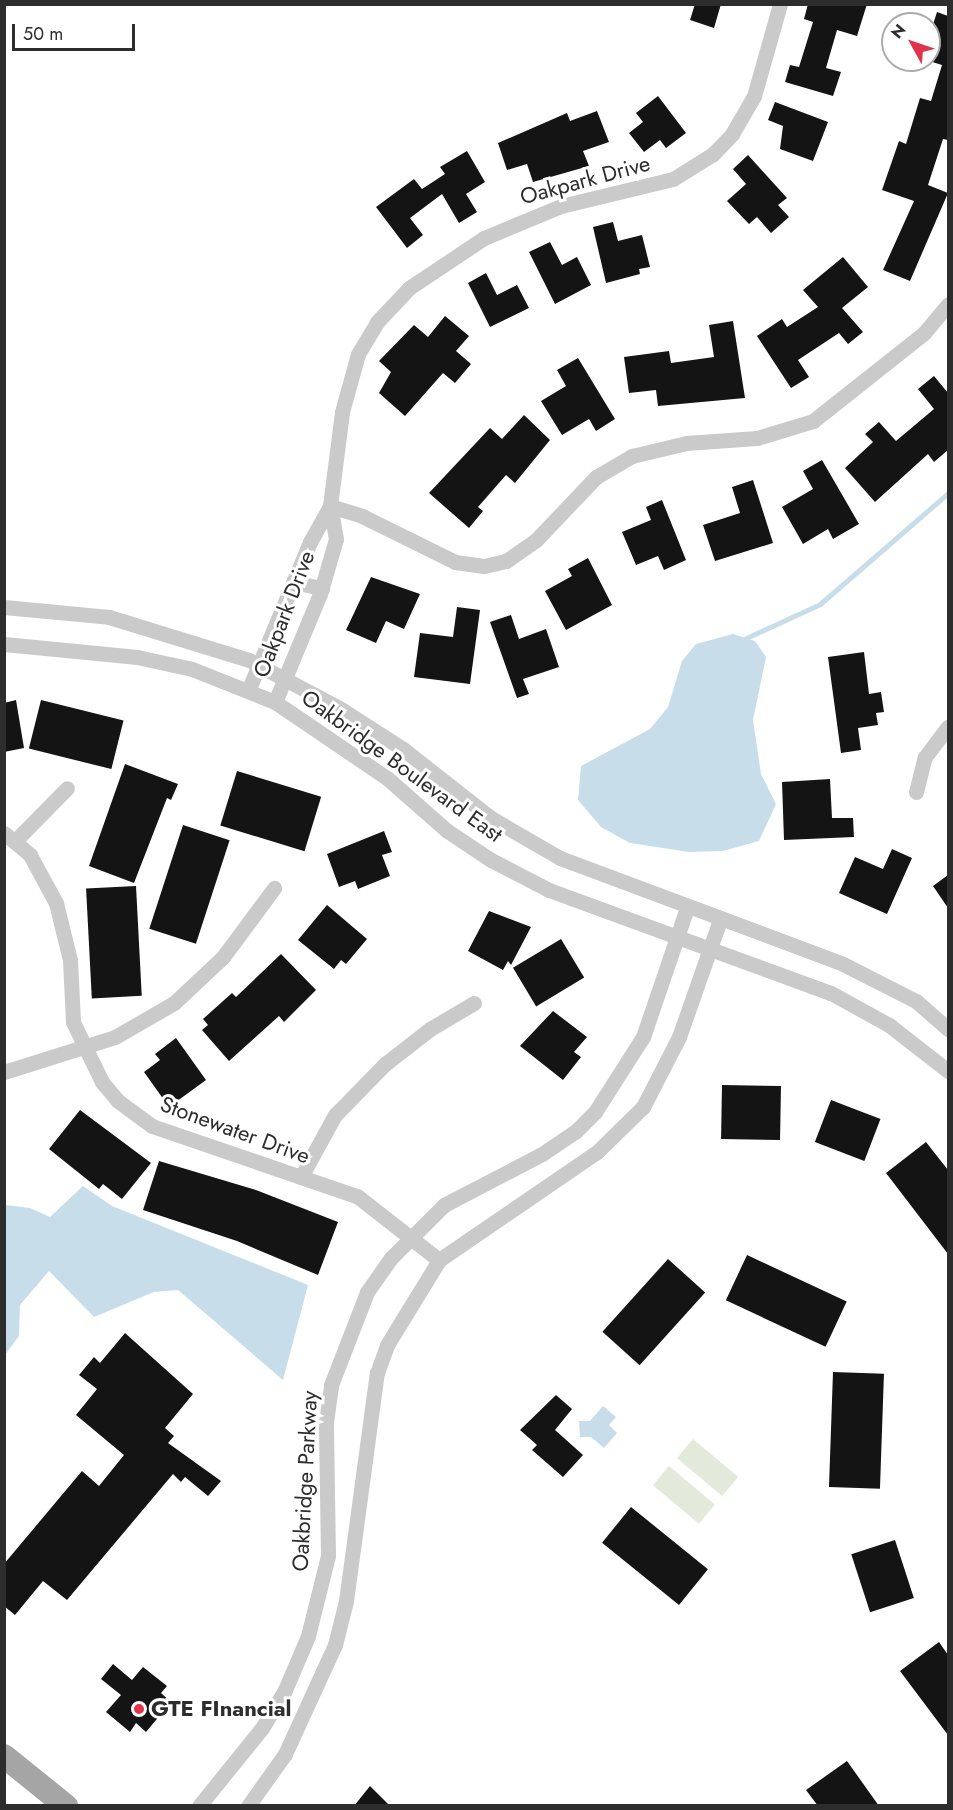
<!DOCTYPE html>
<html>
<head>
<meta charset="utf-8">
<style>
  body { margin:0 }
  #map { position:relative; width:953px; height:1810px; overflow:hidden; background:#fff; font-family:Jost,sans-serif }
  div>[style] { position:absolute }
  [style*='--x'] { left:calc(var(--x)*1px); top:calc(var(--y)*1px); width:calc(var(--w)*1px); rotate:calc(var(--a)*1deg) }
  .green>* { inset:0; background:#e4eadb; transform-origin:0 0 }
  .water>* { inset:0; background:#c7deea }
  .stream>* { height:5px; margin:-2.5px; padding:0 2.5px; transform-origin:2.5px; border-radius:2.5px; background:#c7deea }
  .building>* { inset:0; background:#141414; transform-origin:0 0 }
  .minor>* { height:15px; margin:-7.5px; padding:0 7.5px; transform-origin:7.5px; border-radius:7.5px; background:#cacaca }
  .primary>* { height:24px; margin:-12px; padding:0 12px; transform-origin:12px; border-radius:12px; background:#a5a5a5 }
  .dots>* { width:16px; height:16px; translate:-50% -50%; box-sizing:border-box; border:3px solid #fff; border-radius:50% }
  span { translate:-50% -50%; white-space:nowrap; text-align:center; line-height:1.15; -webkit-text-stroke:6px #fff; paint-order:stroke }
  .street-label { font-size:22px; color:#2d2d2d }
  .poi-label { font-size:22px; color:#2d2d2d; font-weight:700 }
  .left { translate:0 -50%; text-align:left }
  .frame { position:absolute; inset:0; border:6px solid #2d2d2d; pointer-events:none }
  .north { position:absolute; left:881px; top:12px; width:60px; height:60px; box-sizing:border-box; background:#fff; border:2px solid #ababab; border-radius:50%; rotate:310deg; font-size:16px; font-weight:700; line-height:24px; text-align:center; color:#2d2d2d }
  .north::after { content:''; display:block; margin:auto; width:21px; height:27px; background:#df3449; clip-path:polygon(50% 0,100% 100%,50% 72%,0 100%) }
  .scale { position:absolute; left:12px; top:24px; width:123px; height:27px; box-sizing:border-box; border:3px solid #2d2d2d; border-top:0; padding-left:8px; font-size:18px; line-height:21px; white-space:nowrap; color:#2d2d2d; -webkit-text-stroke:4px #fff; paint-order:stroke }
</style>
</head>
<body>
<div id="map">
  <div class="green">
    <div style="left:693px;top:1439px;width:59px;height:25px;rotate:40deg"></div>
    <div style="left:669px;top:1466px;width:60px;height:25px;rotate:40deg"></div>
  </div>
  <div class="water">
    <div style="clip-path:polygon(733px 634px,755px 641px,766px 657px,753px 720px,761px 774px,776px 804px,759px 841px,723px 851px,689px 852px,630px 843px,601px 827px,578px 800px,581px 766px,650px 729px,668px 707px,682px 661px,696px 644px)"></div>
    <div style="clip-path:polygon(83px 1186px,112px 1206px,308px 1285px,283px 1380px,178px 1290px,154px 1292px,94px 1317px,49px 1271px,20px 1305px,19px 1336px,5px 1355px,5px 1205px,30px 1208px,50px 1217px)"></div>
    <div style="clip-path:polygon(603px 1406px,616px 1417px,609px 1425px,617px 1433px,604px 1448px,591px 1437px,580px 1437px,579px 1421px,590px 1421px)"></div>
  </div>
  <div class="stream">
    <div style="--x:744;--y:639;--w:84;--a:-24.7"></div>
    <div style="--x:820;--y:604;--w:169;--a:-40.9"></div>
  </div>
  <div class="building">
    <div style="clip-path:polygon(695px 4px,721px 4px,714px 28px,690px 20px)"></div>
    <div style="clip-path:polygon(808px 4px,867px 4px,857px 36px,837px 30px,826px 68px,841px 72px,833px 96px,785px 82px,790px 65px,799px 67px,813px 22px,804px 19px)"></div>
    <div style="clip-path:polygon(937px 12px,948px 16px,948px 140px,943px 139px,928px 185px,948px 193px,910px 281px,883px 270px,914px 201px,882px 190px,899px 141px,906px 144px,920px 98px,931px 101px,942px 65px,929px 61px,929px 37px)"></div>
    <div style="clip-path:polygon(658px 96px,686px 133px,666px 148px,660px 140px,644px 152px,629px 133px,643px 122px,636px 113px)"></div>
    <div style="clip-path:polygon(775px 102px,828px 122px,813px 161px,780px 149px,783px 126px,768px 120px)"></div>
    <div style="clip-path:polygon(597px 111px,609px 142px,583px 151px,589px 166px,533px 182px,527px 164px,507px 170px,498px 143px,567px 113px,570px 121px)"></div>
    <div style="clip-path:polygon(467px 151px,485px 182px,466px 194px,477px 212px,459px 223px,442px 194px,410px 218px,423px 235px,407px 248px,376px 207px,414px 179px,422px 189px,445px 174px,440px 167px)"></div>
    <div style="clip-path:polygon(748px 155px,787px 198px,778px 205px,789px 217px,771px 233px,757px 217px,749px 224px,727px 201px,746px 184px,733px 169px)"></div>
    <div style="clip-path:polygon(613px 222px,618px 241px,642px 235px,650px 267px,639px 269px,640px 274px,606px 283px,593px 227px)"></div>
    <div style="clip-path:polygon(550px 242px,562px 265px,577px 257px,591px 285px,555px 304px,529px 252px)"></div>
    <div style="clip-path:polygon(843px 257px,868px 287px,842px 308px,863px 332px,848px 344px,839px 333px,798px 360px,809px 377px,791px 388px,757px 336px,782px 319px,787px 327px,818px 307px,803px 290px)"></div>
    <div style="clip-path:polygon(486px 273px,497px 295px,517px 285px,529px 308px,490px 327px,468px 283px)"></div>
    <div style="clip-path:polygon(445px 316px,469px 336px,456px 351px,471px 364px,455px 383px,443px 373px,405px 416px,379px 393px,391px 372px,379px 361px,414px 325px,428px 337px)"></div>
    <div style="clip-path:polygon(733px 321px,745px 398px,658px 406px,656px 390px,629px 393px,624px 357px,669px 351px,671px 363px,714px 357px,709px 325px)"></div>
    <div style="clip-path:polygon(578px 358px,615px 419px,596px 431px,589px 419px,562px 435px,541px 401px,566px 386px,557px 370px)"></div>
    <div style="clip-path:polygon(934px 376px,948px 393px,948px 450px,934px 462px,928px 454px,875px 502px,845px 468px,873px 442px,865px 434px,879px 422px,896px 441px,934px 409px,918px 389px)"></div>
    <div style="clip-path:polygon(524px 415px,550px 440px,515px 483px,506px 475px,478px 507px,483px 511px,469px 528px,429px 493px,490px 428px,502px 439px)"></div>
    <div style="clip-path:polygon(822px 460px,859px 524px,833px 539px,828px 529px,803px 544px,782px 507px,813px 489px,803px 471px)"></div>
    <div style="clip-path:polygon(753px 480px,773px 543px,715px 561px,703px 525px,740px 513px,732px 487px)"></div>
    <div style="clip-path:polygon(662px 500px,686px 560px,664px 570px,658px 556px,636px 565px,622px 532px,651px 520px,646px 507px)"></div>
    <div style="clip-path:polygon(588px 558px,612px 605px,566px 630px,545px 591px,572px 576px,568px 569px)"></div>
    <div style="clip-path:polygon(371px 577px,420px 594px,404px 629px,386px 621px,376px 643px,346px 630px)"></div>
    <div style="clip-path:polygon(457px 607px,480px 610px,470px 684px,414px 677px,420px 633px,453px 637px)"></div>
    <div style="clip-path:polygon(511px 615px,519px 639px,546px 629px,559px 667px,523px 679px,529px 694px,517px 698px,490px 622px)"></div>
    <div style="clip-path:polygon(864px 652px,869px 694px,881px 692px,884px 712px,876px 713px,878px 725px,858px 728px,861px 750px,841px 753px,828px 657px)"></div>
    <div style="clip-path:polygon(16px 700px,24px 748px,4px 752px,4px 703px)"></div>
    <div style="left:41px;top:700px;width:85px;height:50px;rotate:14deg"></div>
    <div style="clip-path:polygon(125px 764px,178px 784px,171px 800px,167px 798px,134px 883px,89px 866px)"></div>
    <div style="left:237px;top:771px;width:88px;height:57px;rotate:17deg"></div>
    <div style="clip-path:polygon(830px 779px,832px 818px,853px 818px,854px 837px,784px 840px,782px 782px)"></div>
    <div style="left:183px;top:825px;width:49px;height:109px;rotate:18deg"></div>
    <div style="clip-path:polygon(384px 831px,392px 852px,382px 855px,390px 876px,358px 889px,355px 881px,339px 887px,327px 854px)"></div>
    <div style="clip-path:polygon(892px 849px,912px 858px,887px 914px,839px 893px,855px 857px,883px 869px)"></div>
    <div style="clip-path:polygon(948px 875px,948px 908px,933px 886px)"></div>
    <div style="left:136px;top:886px;width:110px;height:50px;rotate:87deg"></div>
    <div style="clip-path:polygon(327px 905px,367px 939px,346px 964px,341px 960px,334px 969px,298px 940px)"></div>
    <div style="clip-path:polygon(489px 911px,531px 927px,511px 965px,508px 961px,503px 970px,468px 951px)"></div>
    <div style="left:561px;top:939px;width:45px;height:56px;rotate:59deg"></div>
    <div style="clip-path:polygon(281px 954px,316px 990px,284px 1022px,279px 1016px,229px 1061px,202px 1030px,208px 1025px,203px 1019px,232px 993px,236px 997px)"></div>
    <div style="clip-path:polygon(553px 1011px,587px 1037px,574px 1052px,581px 1057px,563px 1080px,520px 1046px)"></div>
    <div style="clip-path:polygon(176px 1038px,206px 1080px,169px 1107px,144px 1072px,160px 1060px,155px 1054px)"></div>
    <div style="left:722px;top:1085px;width:59px;height:54px;rotate:1deg"></div>
    <div style="left:831px;top:1100px;width:53px;height:45px;rotate:21deg"></div>
    <div style="clip-path:polygon(80px 1110px,151px 1163px,122px 1199px,103px 1184px,99px 1189px,49px 1149px)"></div>
    <div style="clip-path:polygon(926px 1142px,948px 1170px,948px 1254px,886px 1173px)"></div>
    <div style="clip-path:polygon(159px 1161px,256px 1190px,338px 1222px,318px 1275px,237px 1241px,143px 1210px)"></div>
    <div style="left:747px;top:1255px;width:110px;height:50px;rotate:25deg"></div>
    <div style="left:668px;top:1259px;width:50px;height:98px;rotate:42deg"></div>
    <div style="clip-path:polygon(125px 1333px,193px 1394px,165px 1428px,174px 1436px,168px 1443px,221px 1481px,208px 1496px,185px 1477px,181px 1482px,173px 1474px,67px 1600px,43px 1581px,15px 1615px,4px 1606px,4px 1564px,82px 1471px,99px 1486px,124px 1455px,76px 1415px,97px 1389px,79px 1375px,94px 1357px,100px 1363px)"></div>
    <div style="left:833px;top:1372px;width:51px;height:115px;rotate:2deg"></div>
    <div style="clip-path:polygon(556px 1395px,572px 1409px,555px 1430px,583px 1455px,563px 1477px,532px 1450px,537px 1445px,520px 1430px)"></div>
    <div style="left:631px;top:1507px;width:99px;height:46px;rotate:39deg"></div>
    <div style="left:895px;top:1540px;width:61px;height:46px;rotate:72deg"></div>
    <div style="clip-path:polygon(939px 1642px,948px 1655px,948px 1735px,900px 1671px)"></div>
    <div style="clip-path:polygon(113px 1664px,132px 1680px,143px 1667px,167px 1686px,161px 1693px,171px 1702px,146px 1732px,136px 1723px,130px 1732px,106px 1712px,121px 1695px,101px 1679px)"></div>
    <div style="clip-path:polygon(847px 1761px,879px 1806px,818px 1806px,806px 1790px)"></div>
    <div style="clip-path:polygon(370px 1786px,390px 1806px,354px 1806px)"></div>
  </div>
  <div class="minor">
    <div style="--x:330;--y:506;--w:34;--a:17"></div>
    <div style="--x:362;--y:516;--w:104;--a:26.3"></div>
    <div style="--x:455;--y:562;--w:29;--a:8"></div>
    <div style="--x:484;--y:566;--w:23;--a:-13"></div>
    <div style="--x:506;--y:561;--w:37;--a:-35"></div>
    <div style="--x:536;--y:540;--w:87;--a:-46.4"></div>
    <div style="--x:596;--y:477;--w:42;--a:-30.3"></div>
    <div style="--x:632;--y:456;--w:56;--a:-13.5"></div>
    <div style="--x:686;--y:443;--w:71;--a:-4"></div>
    <div style="--x:757;--y:438;--w:59;--a:-16.9"></div>
    <div style="--x:813;--y:421;--w:142;--a:-38.4"></div>
    <div style="--x:924;--y:333;--w:38;--a:-50"></div>
    <div style="--x:293;--y:582;--w:30;--a:12"></div>
    <div style="--x:4;--y:607;--w:105;--a:5.4"></div>
    <div style="--x:109;--y:617;--w:146;--a:17.1"></div>
    <div style="--x:249;--y:660;--w:104;--a:28"></div>
    <div style="--x:341;--y:709;--w:74;--a:32.8"></div>
    <div style="--x:403;--y:749;--w:112;--a:38.1"></div>
    <div style="--x:491;--y:818;--w:80;--a:30.1"></div>
    <div style="--x:560;--y:858;--w:302;--a:20.5"></div>
    <div style="--x:843;--y:964;--w:82;--a:26.9"></div>
    <div style="--x:916;--y:1001;--w:43;--a:41.2"></div>
    <div style="--x:4;--y:644;--w:134;--a:5.6"></div>
    <div style="--x:137;--y:657;--w:56;--a:12.3"></div>
    <div style="--x:192;--y:669;--w:89;--a:21.7"></div>
    <div style="--x:275;--y:702;--w:135;--a:34.2"></div>
    <div style="--x:387;--y:778;--w:79;--a:41.4"></div>
    <div style="--x:446;--y:830;--w:54;--a:33.7"></div>
    <div style="--x:491;--y:860;--w:65;--a:27.3"></div>
    <div style="--x:549;--y:890;--w:300;--a:20.1"></div>
    <div style="--x:831;--y:993;--w:66;--a:28.9"></div>
    <div style="--x:889;--y:1025;--w:75;--a:37.9"></div>
    <div style="--x:248;--y:691;--w:161;--a:-67.4"></div>
    <div style="--x:310;--y:542;--w:41;--a:-60.9"></div>
    <div style="--x:275;--y:702;--w:117;--a:-67.4"></div>
    <div style="--x:320;--y:594;--w:57;--a:-73.8"></div>
    <div style="--x:336;--y:539;--w:34;--a:-100"></div>
    <div style="--x:330;--y:506;--w:95;--a:-82.7"></div>
    <div style="--x:342;--y:412;--w:60;--a:-74.6"></div>
    <div style="--x:358;--y:354;--w:37;--a:-59"></div>
    <div style="--x:377;--y:322;--w:47;--a:-46.7"></div>
    <div style="--x:409;--y:288;--w:90;--a:-33.7"></div>
    <div style="--x:484;--y:238;--w:83;--a:-22.6"></div>
    <div style="--x:561;--y:206;--w:115;--a:-13.6"></div>
    <div style="--x:673;--y:179;--w:47;--a:-32"></div>
    <div style="--x:713;--y:154;--w:28;--a:-46"></div>
    <div style="--x:732;--y:134;--w:44;--a:-59.9"></div>
    <div style="--x:754;--y:96;--w:96;--a:-74.2"></div>
    <div style="--x:916;--y:792;--w:36;--a:-76"></div>
    <div style="--x:925;--y:757;--w:38;--a:-53"></div>
    <div style="--x:4;--y:833;--w:34;--a:40"></div>
    <div style="--x:30;--y:855;--w:55;--a:61.6"></div>
    <div style="--x:56;--y:903;--w:59;--a:76.2"></div>
    <div style="--x:70;--y:960;--w:62;--a:87.2"></div>
    <div style="--x:73;--y:1022;--w:67;--a:64.2"></div>
    <div style="--x:102;--y:1082;--w:25;--a:50"></div>
    <div style="--x:118;--y:1101;--w:42;--a:36.3"></div>
    <div style="--x:152;--y:1126;--w:217;--a:18.9"></div>
    <div style="--x:357;--y:1196;--w:104;--a:38"></div>
    <div style="--x:15;--y:841;--w:74;--a:-45.5"></div>
    <div style="--x:4;--y:1072;--w:116;--a:-17.5"></div>
    <div style="--x:115;--y:1037;--w:68;--a:-30"></div>
    <div style="--x:174;--y:1003;--w:67;--a:-43.2"></div>
    <div style="--x:223;--y:957;--w:86;--a:-53.5"></div>
    <div style="--x:301;--y:1177;--w:71;--a:-61.3"></div>
    <div style="--x:335;--y:1115;--w:71;--a:-45.6"></div>
    <div style="--x:385;--y:1064;--w:57;--a:-37.9"></div>
    <div style="--x:430;--y:1029;--w:51;--a:-30.6"></div>
    <div style="--x:199;--y:1806;--w:100;--a:-51.1"></div>
    <div style="--x:262;--y:1728;--w:44;--a:-58.8"></div>
    <div style="--x:285;--y:1690;--w:59;--a:-66.9"></div>
    <div style="--x:308;--y:1636;--w:82;--a:-76"></div>
    <div style="--x:328;--y:1556;--w:134;--a:-90.9"></div>
    <div style="--x:326;--y:1422;--w:37;--a:-82"></div>
    <div style="--x:331;--y:1385;--w:100;--a:-68.8"></div>
    <div style="--x:367;--y:1292;--w:42;--a:-54.8"></div>
    <div style="--x:391;--y:1258;--w:75;--a:-45"></div>
    <div style="--x:444;--y:1205;--w:110;--a:-27.5"></div>
    <div style="--x:542;--y:1154;--w:41;--a:-34.1"></div>
    <div style="--x:576;--y:1131;--w:27;--a:-45"></div>
    <div style="--x:595;--y:1112;--w:89;--a:-57.4"></div>
    <div style="--x:643;--y:1037;--w:136;--a:-71.2"></div>
    <div style="--x:248;--y:1806;--w:64;--a:-54.6"></div>
    <div style="--x:285;--y:1754;--w:120;--a:-65.4"></div>
    <div style="--x:335;--y:1645;--w:45;--a:-76"></div>
    <div style="--x:346;--y:1601;--w:230;--a:-82.3"></div>
    <div style="--x:377;--y:1373;--w:30;--a:-70"></div>
    <div style="--x:387;--y:1345;--w:100;--a:-58.5"></div>
    <div style="--x:439;--y:1260;--w:191;--a:-34.4"></div>
    <div style="--x:597;--y:1152;--w:64;--a:-44.4"></div>
    <div style="--x:643;--y:1107;--w:79;--a:-62.8"></div>
    <div style="--x:679;--y:1037;--w:124;--a:-70.7"></div>
  </div>
  <div class="primary">
    <div style="--x:4;--y:1756;--w:80;--a:38.9"></div>
  </div>
  <div class="dots">
    <div style="left:139px;top:1709px;background:#df3449"></div>
  </div>
  <div class="street-label">
    <span style="left:585px;top:180px;rotate:-15deg">Oakpark Drive</span>
    <span style="left:284px;top:614px;rotate:-69deg">Oakpark Drive</span>
    <span style="left:402px;top:766px;rotate:36deg">Oakbridge Boulevard East</span>
    <span style="left:235px;top:1130px;rotate:20deg">Stonewater Drive</span>
    <span style="left:305px;top:1481px;rotate:-87deg">Oakbridge Parkway</span>
  </div>
  <div class="poi-label">
    <span class="left" style="left:151px;top:1709px">GTE FInancial</span>
  </div>
  <div class="frame"></div>
  <div class="north">N</div>
  <div class="scale">50 m</div>
</div>
</body>
</html>
